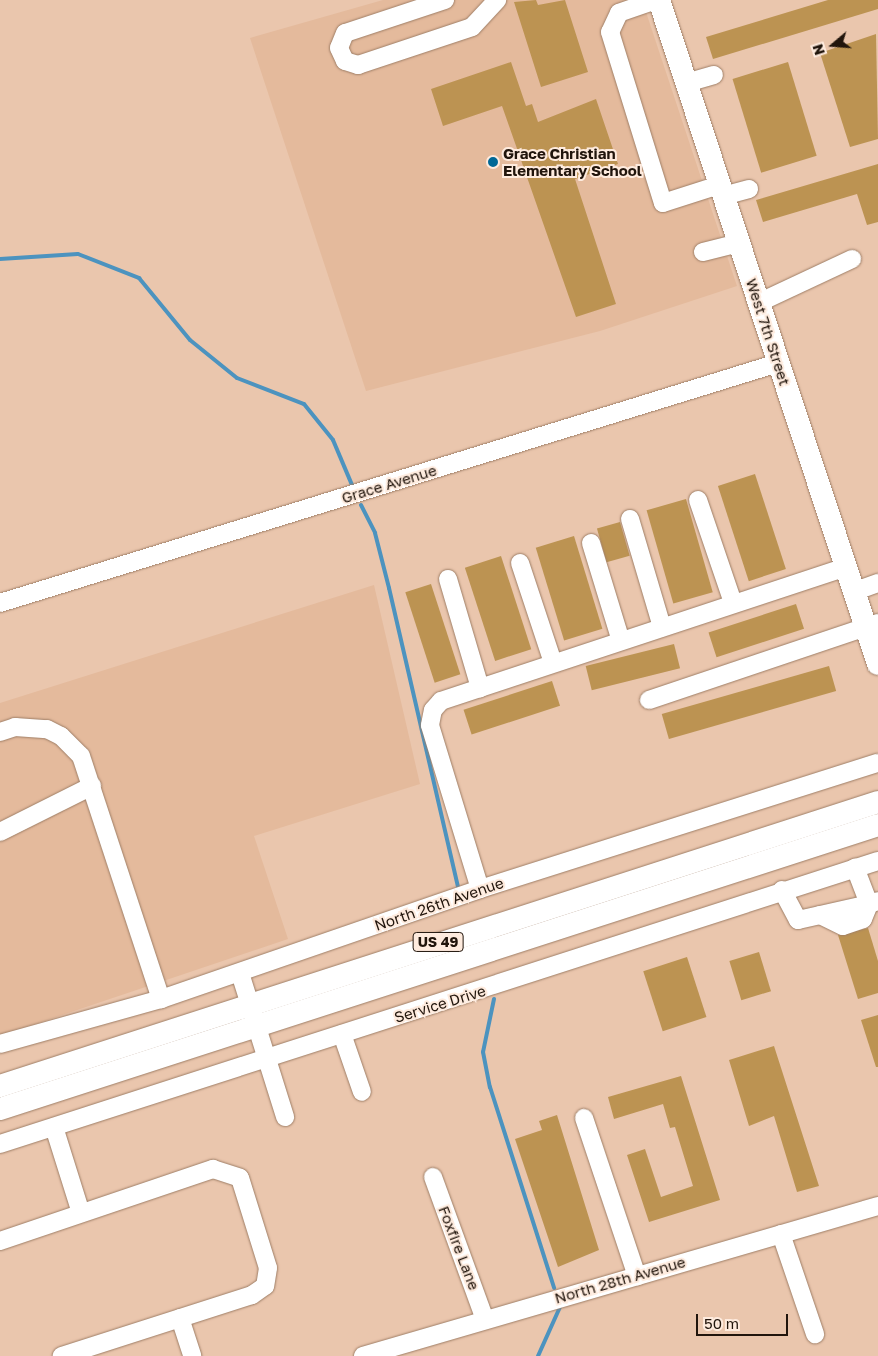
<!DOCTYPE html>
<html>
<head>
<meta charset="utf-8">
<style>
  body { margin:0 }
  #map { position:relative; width:878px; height:1356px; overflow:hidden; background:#eac6ad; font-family:"Golos Text",sans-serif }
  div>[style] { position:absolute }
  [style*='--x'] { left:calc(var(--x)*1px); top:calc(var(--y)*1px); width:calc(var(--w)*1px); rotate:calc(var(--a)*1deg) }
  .built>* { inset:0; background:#e4ba9c }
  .stream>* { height:4px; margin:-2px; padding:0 2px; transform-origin:2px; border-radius:2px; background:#4c93bf }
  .building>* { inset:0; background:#bc9352; transform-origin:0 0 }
  .roads { filter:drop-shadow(0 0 1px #9e7e66) drop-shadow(0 0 1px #9e7e66) }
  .minor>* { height:18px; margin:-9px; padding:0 9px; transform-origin:9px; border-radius:9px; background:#fff }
  .major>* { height:22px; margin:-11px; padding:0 11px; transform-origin:11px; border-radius:11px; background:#fff }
  .dots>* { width:14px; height:14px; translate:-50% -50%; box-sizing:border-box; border:2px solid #feebde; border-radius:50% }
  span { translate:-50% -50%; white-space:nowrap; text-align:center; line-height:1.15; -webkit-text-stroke:4px #feebde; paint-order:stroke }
  .shield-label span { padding:1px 4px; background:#feebde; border:1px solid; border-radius:4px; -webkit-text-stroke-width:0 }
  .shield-label { font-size:14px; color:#21150c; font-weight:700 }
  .poi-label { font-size:15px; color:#21150c; font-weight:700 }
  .left { translate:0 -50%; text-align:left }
  .street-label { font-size:15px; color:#21150c }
  .north { position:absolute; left:808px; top:20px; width:50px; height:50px; -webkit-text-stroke:4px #feebde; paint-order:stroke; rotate:252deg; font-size:14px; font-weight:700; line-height:20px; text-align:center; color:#21150c }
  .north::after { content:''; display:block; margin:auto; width:18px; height:22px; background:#21150c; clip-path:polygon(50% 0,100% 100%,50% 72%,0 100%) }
  .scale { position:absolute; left:696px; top:1314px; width:92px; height:22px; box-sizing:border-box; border:2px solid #21150c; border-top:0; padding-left:6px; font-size:15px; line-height:18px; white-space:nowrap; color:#21150c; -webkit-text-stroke:4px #feebde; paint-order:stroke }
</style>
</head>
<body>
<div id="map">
  <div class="built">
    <div style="clip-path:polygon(383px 0,642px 0,737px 286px,600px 331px,366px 391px,250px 38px)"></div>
    <div style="clip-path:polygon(374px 585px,420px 784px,254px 836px,288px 939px,0 1036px,0 703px)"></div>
  </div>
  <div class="stream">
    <div style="--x:0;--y:259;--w:78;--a:-3.7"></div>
    <div style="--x:78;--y:254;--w:66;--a:21.5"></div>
    <div style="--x:139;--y:278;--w:80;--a:50.6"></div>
    <div style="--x:190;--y:340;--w:60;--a:39"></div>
    <div style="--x:237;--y:378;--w:72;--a:21.2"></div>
    <div style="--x:304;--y:404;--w:46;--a:51.1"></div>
    <div style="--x:333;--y:440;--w:49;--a:67.1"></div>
    <div style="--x:361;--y:505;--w:31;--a:63"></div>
    <div style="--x:375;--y:533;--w:57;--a:75.7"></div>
    <div style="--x:389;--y:588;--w:307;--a:77"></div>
    <div style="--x:494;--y:999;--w:54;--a:101.7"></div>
    <div style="--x:483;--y:1052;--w:36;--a:79"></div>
    <div style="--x:490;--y:1087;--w:211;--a:72.3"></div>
    <div style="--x:538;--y:1356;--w:54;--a:-65.8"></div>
  </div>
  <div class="building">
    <div style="clip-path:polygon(536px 0,538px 5px,565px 0,588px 72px,541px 87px,514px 2px)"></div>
    <div style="clip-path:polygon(828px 0,878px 0,878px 9px,713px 59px,706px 37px)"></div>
    <div style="clip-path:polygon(876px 34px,878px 139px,850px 147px,820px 53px)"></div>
    <div style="clip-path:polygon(511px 62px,526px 106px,532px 104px,538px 122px,596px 99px,618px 164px,575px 179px,616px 304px,576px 317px,502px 106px,443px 126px,431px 89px)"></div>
    <div style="left:788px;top:62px;width:98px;height:58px;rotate:73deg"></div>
    <div style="clip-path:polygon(878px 164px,878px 222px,867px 225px,857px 194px,763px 222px,756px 200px)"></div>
    <div style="left:755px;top:474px;width:100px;height:39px;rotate:72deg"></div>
    <div style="left:686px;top:499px;width:97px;height:41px;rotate:74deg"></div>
    <div style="left:620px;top:522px;width:35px;height:24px;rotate:74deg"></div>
    <div style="left:574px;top:536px;width:97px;height:40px;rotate:73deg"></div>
    <div style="left:501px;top:556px;width:98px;height:38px;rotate:72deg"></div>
    <div style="left:431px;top:584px;width:95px;height:27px;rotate:72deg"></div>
    <div style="left:796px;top:604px;width:26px;height:92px;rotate:72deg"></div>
    <div style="left:674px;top:644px;width:25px;height:91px;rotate:76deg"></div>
    <div style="left:829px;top:666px;width:26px;height:174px;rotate:74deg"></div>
    <div style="left:552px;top:681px;width:26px;height:93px;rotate:72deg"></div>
    <div style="clip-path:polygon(868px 928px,878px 961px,878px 993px,858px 999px,838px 935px)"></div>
    <div style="left:759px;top:952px;width:41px;height:31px;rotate:73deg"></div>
    <div style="left:687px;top:957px;width:63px;height:46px;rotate:72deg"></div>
    <div style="clip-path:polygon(878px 1015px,878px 1067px,876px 1067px,861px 1020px)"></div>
    <div style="clip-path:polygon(774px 1046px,819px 1186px,797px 1192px,774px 1116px,749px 1126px,729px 1060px)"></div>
    <div style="clip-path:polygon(681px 1076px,720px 1200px,649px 1222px,627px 1155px,645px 1149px,661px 1197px,693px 1186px,675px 1127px,670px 1128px,663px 1104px,614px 1119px,608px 1097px)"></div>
    <div style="clip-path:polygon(557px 1115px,599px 1250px,558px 1267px,515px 1139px,542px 1130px,539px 1121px)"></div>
  </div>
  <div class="roads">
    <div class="minor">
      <div style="--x:445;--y:0;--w:105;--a:161.7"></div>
      <div style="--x:345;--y:33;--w:16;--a:112"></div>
      <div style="--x:339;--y:48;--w:14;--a:65"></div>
      <div style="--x:345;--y:61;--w:14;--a:17"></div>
      <div style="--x:358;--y:65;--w:120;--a:-18.4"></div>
      <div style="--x:472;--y:27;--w:37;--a:-47"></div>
      <div style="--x:656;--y:0;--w:39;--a:161"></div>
      <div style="--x:619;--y:13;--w:21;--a:115"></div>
      <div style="--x:610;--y:32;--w:179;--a:72.8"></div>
      <div style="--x:663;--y:203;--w:59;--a:-17.8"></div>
      <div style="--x:686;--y:83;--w:29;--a:-16"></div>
      <div style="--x:723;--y:196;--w:27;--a:-15"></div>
      <div style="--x:703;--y:252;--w:36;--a:-14"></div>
      <div style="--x:758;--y:303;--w:104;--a:-25.1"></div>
      <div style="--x:698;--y:500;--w:109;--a:71.2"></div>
      <div style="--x:630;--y:519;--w:113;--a:73.5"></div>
      <div style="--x:591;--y:543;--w:102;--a:73"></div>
      <div style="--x:520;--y:563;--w:105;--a:71.7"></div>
      <div style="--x:448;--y:579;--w:114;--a:73.6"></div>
      <div style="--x:853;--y:592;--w:27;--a:-20"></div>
      <div style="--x:0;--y:603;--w:814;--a:-17.14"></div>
      <div style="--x:649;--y:700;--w:242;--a:-18.6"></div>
      <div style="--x:0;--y:732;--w:16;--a:-18"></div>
      <div style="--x:15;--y:727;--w:32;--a:4"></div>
      <div style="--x:47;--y:729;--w:16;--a:27"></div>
      <div style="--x:61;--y:736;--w:28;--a:45"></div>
      <div style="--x:81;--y:756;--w:256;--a:71.8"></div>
      <div style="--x:0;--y:832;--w:103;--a:-26.6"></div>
      <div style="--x:480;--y:889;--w:171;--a:-107"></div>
      <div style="--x:430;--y:725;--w:15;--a:-79"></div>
      <div style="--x:433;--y:710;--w:12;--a:-48"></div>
      <div style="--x:441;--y:701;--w:427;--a:-18.3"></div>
      <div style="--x:782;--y:890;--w:34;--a:62"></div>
      <div style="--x:798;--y:920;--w:73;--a:-12.7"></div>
      <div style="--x:869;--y:904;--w:39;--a:-111"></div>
      <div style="--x:820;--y:915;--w:25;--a:26"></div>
      <div style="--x:843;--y:926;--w:21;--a:-19"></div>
      <div style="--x:863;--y:919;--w:16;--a:-68"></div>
      <div style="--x:869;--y:904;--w:9;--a:-18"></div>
      <div style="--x:240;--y:973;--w:151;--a:72.6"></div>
      <div style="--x:342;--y:1034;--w:61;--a:71"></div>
      <div style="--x:0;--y:1044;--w:167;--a:-15.6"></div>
      <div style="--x:161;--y:999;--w:337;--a:-19"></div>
      <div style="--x:480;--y:889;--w:417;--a:-17.6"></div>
      <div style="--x:584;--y:1118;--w:167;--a:71.5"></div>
      <div style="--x:54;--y:1127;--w:90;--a:72.6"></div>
      <div style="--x:0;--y:1144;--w:922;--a:-17.87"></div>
      <div style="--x:433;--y:1177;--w:152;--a:70"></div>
      <div style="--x:781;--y:1234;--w:106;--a:71.2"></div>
      <div style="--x:0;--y:1241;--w:225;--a:-18.7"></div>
      <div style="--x:213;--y:1169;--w:28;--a:18"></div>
      <div style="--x:240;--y:1178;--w:94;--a:72.7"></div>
      <div style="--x:268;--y:1268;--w:18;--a:99"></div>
      <div style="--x:265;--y:1286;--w:16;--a:145"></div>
      <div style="--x:252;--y:1295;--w:200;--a:162.2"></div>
      <div style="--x:180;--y:1318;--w:40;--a:72"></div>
      <div style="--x:363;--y:1356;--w:536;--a:-16.24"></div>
    </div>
    <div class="major">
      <div style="--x:659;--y:0;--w:699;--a:71.75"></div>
      <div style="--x:0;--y:1086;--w:923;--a:-17.92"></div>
      <div style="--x:0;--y:1109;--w:923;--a:-17.92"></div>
    </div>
  </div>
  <div class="dots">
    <div style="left:493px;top:162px;background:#006896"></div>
  </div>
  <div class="shield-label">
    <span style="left:438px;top:942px">US 49</span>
  </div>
  <div class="poi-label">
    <span class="left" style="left:503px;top:162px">Grace Christian<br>Elementary School</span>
  </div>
  <div class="street-label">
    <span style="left:768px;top:332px;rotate:72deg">West 7th Street</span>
    <span style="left:389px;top:484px;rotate:-17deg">Grace Avenue</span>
    <span style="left:439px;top:904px;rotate:-19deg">North 26th Avenue</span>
    <span style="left:440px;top:1004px;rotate:-17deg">Service Drive</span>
    <span style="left:459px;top:1248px;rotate:69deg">Foxfire Lane</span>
    <span style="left:620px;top:1280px;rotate:-16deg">North 28th Avenue</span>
  </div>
  <div class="north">N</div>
  <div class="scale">50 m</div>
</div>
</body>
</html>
